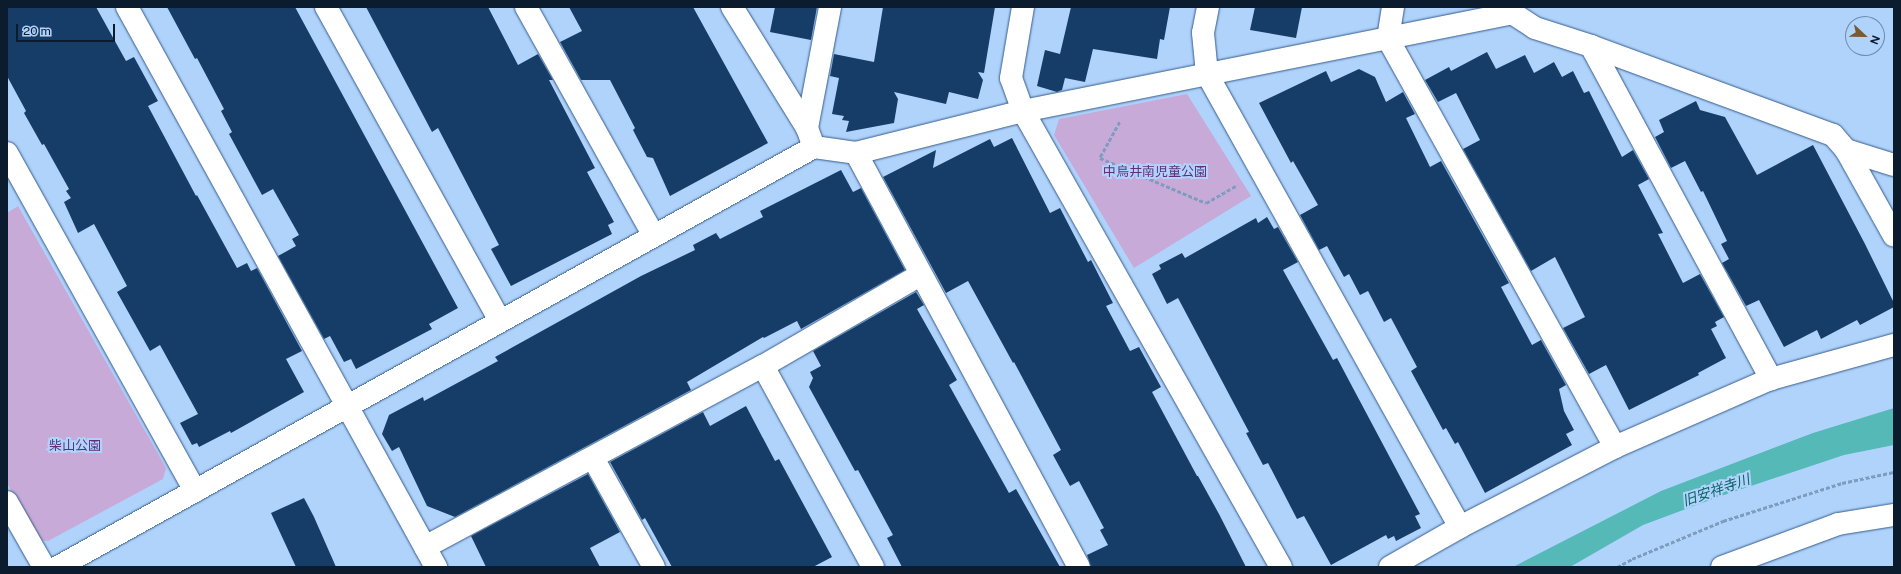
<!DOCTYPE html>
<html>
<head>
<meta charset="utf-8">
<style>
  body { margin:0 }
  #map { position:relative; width:1901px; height:574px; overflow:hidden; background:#b0d3fc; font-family:"Public Sans","Noto Sans JP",sans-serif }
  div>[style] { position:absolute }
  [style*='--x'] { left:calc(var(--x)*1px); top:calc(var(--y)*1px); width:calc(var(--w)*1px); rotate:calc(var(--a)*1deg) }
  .green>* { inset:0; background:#c7aad8 }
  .water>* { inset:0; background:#54b9b7 }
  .building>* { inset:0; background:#163d68 }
  .path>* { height:2.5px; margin-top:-1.25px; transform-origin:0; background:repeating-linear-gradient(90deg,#7e9cbe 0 4px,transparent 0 6px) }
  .roads { filter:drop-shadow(0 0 1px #355c8a) drop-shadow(0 0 1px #355c8a) }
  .minor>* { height:22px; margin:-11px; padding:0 11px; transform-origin:11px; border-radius:11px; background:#fff }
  span { translate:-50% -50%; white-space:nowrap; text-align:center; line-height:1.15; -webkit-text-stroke:4px #b0d3fc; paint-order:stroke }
  .park-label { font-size:13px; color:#5f2f77 }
  .water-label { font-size:14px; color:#0a6261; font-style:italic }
  .frame { position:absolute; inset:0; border:8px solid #0c1c2f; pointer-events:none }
  .north { position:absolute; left:1845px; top:16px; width:40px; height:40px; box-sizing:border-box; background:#b0d3fc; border:1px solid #6e8aaa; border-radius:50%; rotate:112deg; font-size:11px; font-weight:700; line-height:16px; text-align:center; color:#0c1c2f }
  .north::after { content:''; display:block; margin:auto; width:14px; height:18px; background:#7a5a2f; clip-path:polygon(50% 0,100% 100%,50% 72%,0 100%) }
  .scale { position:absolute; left:16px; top:24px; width:99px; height:18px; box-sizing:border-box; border:2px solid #0c1c2f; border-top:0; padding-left:5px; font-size:12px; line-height:14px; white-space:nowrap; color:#0c1c2f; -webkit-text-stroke:3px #b0d3fc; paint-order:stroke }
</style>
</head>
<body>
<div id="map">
  <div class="green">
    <div style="clip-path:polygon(1187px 94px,1251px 196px,1134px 268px,1054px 135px,1059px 119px)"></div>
    <div style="clip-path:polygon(18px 206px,166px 468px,163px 479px,48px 541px,37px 540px,7px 483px,7px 213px)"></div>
  </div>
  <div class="water">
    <div style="clip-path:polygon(1894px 408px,1894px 445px,1844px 455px,1718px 497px,1643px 525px,1570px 567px,1513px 567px,1661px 491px,1813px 433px)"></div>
  </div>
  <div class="building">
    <div style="clip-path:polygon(7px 7px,96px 7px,126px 61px,134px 57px,158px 101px,148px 106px,196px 196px,197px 195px,237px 268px,247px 263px,251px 271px,257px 268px,302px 351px,286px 359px,304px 392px,231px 433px,230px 431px,199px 447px,197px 443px,192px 445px,180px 423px,198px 414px,160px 345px,150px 351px,117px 292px,127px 286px,94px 224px,78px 233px,64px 202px,71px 198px,66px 191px,69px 189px,44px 144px,42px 145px,24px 113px,26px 111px,7px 76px)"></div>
    <div style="clip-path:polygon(167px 7px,295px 7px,458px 308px,429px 324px,432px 329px,356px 369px,351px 359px,344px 362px,330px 336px,324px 339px,278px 256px,296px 246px,292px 239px,299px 235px,273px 189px,262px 195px,229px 134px,232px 132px,221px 111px,224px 109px,197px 58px,195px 59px)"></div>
    <div style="clip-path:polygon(366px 7px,488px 7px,518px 65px,538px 54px,553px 80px,549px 80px,595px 168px,587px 172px,614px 222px,608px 225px,612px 234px,511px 286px,491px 249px,499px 245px,438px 128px,432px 132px)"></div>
    <div style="clip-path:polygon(569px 7px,693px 7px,768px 143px,670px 196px,653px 158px,647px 157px,633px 130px,635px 128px,610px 80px,581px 80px,560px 42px,582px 31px)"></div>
    <div style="clip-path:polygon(775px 7px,817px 7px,811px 40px,770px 32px)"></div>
    <div style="clip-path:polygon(883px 7px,995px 7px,984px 73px,978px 72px,983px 80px,978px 99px,949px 92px,946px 104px,894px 92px,898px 99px,894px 123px,846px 132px,849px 121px,842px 120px,844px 116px,832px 114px,839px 78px,830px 76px,834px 54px,874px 62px)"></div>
    <div style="clip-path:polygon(1071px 7px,1170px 7px,1164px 40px,1160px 39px,1157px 59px,1093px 49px,1085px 82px,1065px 78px,1062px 90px,1057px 92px,1037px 86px,1045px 50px,1060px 54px)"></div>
    <div style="clip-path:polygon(1255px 7px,1302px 7px,1296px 38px,1250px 30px)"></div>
    <div style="clip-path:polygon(1487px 52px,1496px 69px,1525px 55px,1534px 73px,1554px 62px,1562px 77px,1573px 71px,1584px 93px,1589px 91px,1622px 157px,1633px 150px,1649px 179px,1638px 185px,1663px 233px,1658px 234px,1683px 283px,1700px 274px,1724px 317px,1715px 322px,1717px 326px,1711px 329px,1726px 358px,1698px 373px,1699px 375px,1629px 410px,1606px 365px,1589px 374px,1563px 328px,1585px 317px,1555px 257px,1531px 271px,1463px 149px,1480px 140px,1456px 93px,1438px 102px,1425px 80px,1449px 67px,1451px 71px)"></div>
    <div style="clip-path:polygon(1359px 69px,1375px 77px,1386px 102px,1403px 92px,1415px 114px,1406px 118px,1430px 167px,1441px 161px,1509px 283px,1501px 287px,1532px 345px,1541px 340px,1566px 385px,1559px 389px,1564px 411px,1574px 430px,1566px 434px,1572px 445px,1485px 493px,1458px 442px,1455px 444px,1446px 428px,1443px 430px,1411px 371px,1417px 367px,1391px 318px,1384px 322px,1368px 291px,1360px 295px,1349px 274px,1344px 277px,1327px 246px,1319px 250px,1300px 215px,1318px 205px,1293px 161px,1291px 163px,1259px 103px,1326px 71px,1331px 82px)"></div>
    <div style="clip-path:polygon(1696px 101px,1700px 110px,1725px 117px,1757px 175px,1813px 145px,1865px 244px,1894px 303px,1894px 307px,1860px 325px,1857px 320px,1821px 339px,1817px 330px,1784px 347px,1759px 300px,1746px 306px,1722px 263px,1729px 259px,1721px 244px,1727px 241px,1703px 191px,1701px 192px,1685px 161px,1671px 168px,1655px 137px,1664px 132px,1659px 120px)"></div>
    <div style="clip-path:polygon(1012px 138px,1050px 213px,1060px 208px,1088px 262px,1091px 260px,1113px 303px,1106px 306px,1130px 351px,1139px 347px,1161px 387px,1152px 392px,1197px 476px,1198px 476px,1219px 514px,1246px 567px,1091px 567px,1087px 555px,1108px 545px,1100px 530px,1104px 528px,1079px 481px,1070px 486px,1053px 455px,1061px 450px,1014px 362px,1013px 363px,968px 281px,946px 293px,883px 177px,936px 150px,933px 168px,990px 139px,994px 147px)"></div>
    <div style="clip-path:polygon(841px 170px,853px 192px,861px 188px,905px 270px,801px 329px,797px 321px,764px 338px,763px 337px,687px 382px,691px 390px,455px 517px,427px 506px,399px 447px,392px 451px,382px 434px,389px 415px,423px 397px,424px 401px,498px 361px,495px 357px,641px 276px,695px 250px,693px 245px,716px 233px,720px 239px,763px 217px,760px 211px)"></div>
    <div style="clip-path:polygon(1267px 217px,1274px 229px,1278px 227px,1298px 262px,1283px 270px,1333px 360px,1337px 358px,1420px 514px,1415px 516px,1421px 528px,1396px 541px,1394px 536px,1388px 539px,1386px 535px,1331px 565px,1304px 516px,1297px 519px,1268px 463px,1263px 465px,1246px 433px,1249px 432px,1178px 298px,1167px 304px,1152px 274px,1161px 269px,1159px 265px,1182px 253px,1185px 258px,1256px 218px,1258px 223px)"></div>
    <div style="clip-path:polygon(916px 292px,924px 305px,917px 309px,957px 380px,949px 385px,1009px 493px,1016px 489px,1060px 567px,902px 567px,887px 538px,893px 535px,858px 470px,855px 471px,809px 387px,813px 378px,810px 372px,821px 366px,813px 351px)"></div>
    <div style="clip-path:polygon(746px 406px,775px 461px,779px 459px,832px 557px,813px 567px,672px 567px,645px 518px,642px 520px,610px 462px,703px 412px,710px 426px)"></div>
    <div style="clip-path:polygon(588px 474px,620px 532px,590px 548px,600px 567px,486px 567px,471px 536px)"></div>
    <div style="clip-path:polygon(304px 498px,314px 517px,336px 567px,296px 567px,271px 513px)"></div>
  </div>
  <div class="path">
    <div style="--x:1120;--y:122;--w:41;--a:119.1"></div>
    <div style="--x:1100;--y:158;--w:115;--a:23"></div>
    <div style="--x:1206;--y:203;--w:36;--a:-30"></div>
    <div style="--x:1617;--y:567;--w:17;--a:-28"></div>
    <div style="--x:1632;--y:559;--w:99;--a:-22.7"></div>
    <div style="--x:1723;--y:521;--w:125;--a:-17.7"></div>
    <div style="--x:1842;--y:483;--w:53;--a:-11.9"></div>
  </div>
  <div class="roads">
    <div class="minor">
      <div style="--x:127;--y:7;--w:640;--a:61.11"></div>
      <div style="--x:326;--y:7;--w:359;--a:61"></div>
      <div style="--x:526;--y:7;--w:262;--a:60.8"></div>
      <div style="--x:732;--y:7;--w:142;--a:58.2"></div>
      <div style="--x:807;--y:128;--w:20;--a:70"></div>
      <div style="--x:1023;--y:7;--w:72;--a:99.6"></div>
      <div style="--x:1011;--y:78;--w:35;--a:70"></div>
      <div style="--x:1023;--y:111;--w:524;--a:60.5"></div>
      <div style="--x:1208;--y:7;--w:26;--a:101"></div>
      <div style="--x:1203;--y:33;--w:41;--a:84.4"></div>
      <div style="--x:1207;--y:74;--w:519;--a:60.82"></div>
      <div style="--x:1393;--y:7;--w:32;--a:99"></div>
      <div style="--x:1388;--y:39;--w:467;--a:60.9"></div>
      <div style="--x:1591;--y:46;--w:379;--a:61.6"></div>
      <div style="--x:807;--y:128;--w:123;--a:-79.2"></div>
      <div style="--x:1846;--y:150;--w:50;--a:17.4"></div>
      <div style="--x:7;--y:153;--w:387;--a:60.9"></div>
      <div style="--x:856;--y:153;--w:470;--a:61.7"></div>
      <div style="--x:763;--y:366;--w:229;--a:61.3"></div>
      <div style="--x:593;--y:458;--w:125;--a:60.8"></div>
      <div style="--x:7;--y:502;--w:75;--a:60.4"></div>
      <div style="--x:425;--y:547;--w:383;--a:-28.2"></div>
      <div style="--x:763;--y:366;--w:181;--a:-30.1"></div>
      <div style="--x:58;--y:567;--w:865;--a:-29.05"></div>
      <div style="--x:814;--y:147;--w:42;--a:8.1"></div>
      <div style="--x:856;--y:153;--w:172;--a:-14.1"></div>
      <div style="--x:1023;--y:111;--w:499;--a:-11.3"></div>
      <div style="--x:1512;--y:13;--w:27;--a:33"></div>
      <div style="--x:1535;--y:28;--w:59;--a:17.8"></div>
      <div style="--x:1591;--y:46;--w:258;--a:20.2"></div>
      <div style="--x:1833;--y:135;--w:20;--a:49"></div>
      <div style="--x:1846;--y:150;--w:98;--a:60.8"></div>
      <div style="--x:1390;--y:567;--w:81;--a:-29.7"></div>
      <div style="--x:1460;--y:527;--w:174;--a:-27.3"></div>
      <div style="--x:1615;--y:447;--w:170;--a:-23.6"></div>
      <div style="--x:1771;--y:379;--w:128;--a:-15.5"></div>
      <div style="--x:1722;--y:567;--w:124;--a:-20.3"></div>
      <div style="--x:1838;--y:524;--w:57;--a:-9.1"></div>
    </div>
  </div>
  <div class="park-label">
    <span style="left:1155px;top:172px">中鳥井南児童公園</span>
    <span style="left:75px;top:446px">柴山公園</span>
  </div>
  <div class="water-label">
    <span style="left:1716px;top:490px;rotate:-19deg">旧安祥寺川</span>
  </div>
  <div class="frame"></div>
  <div class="north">N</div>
  <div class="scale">20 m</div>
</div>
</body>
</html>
